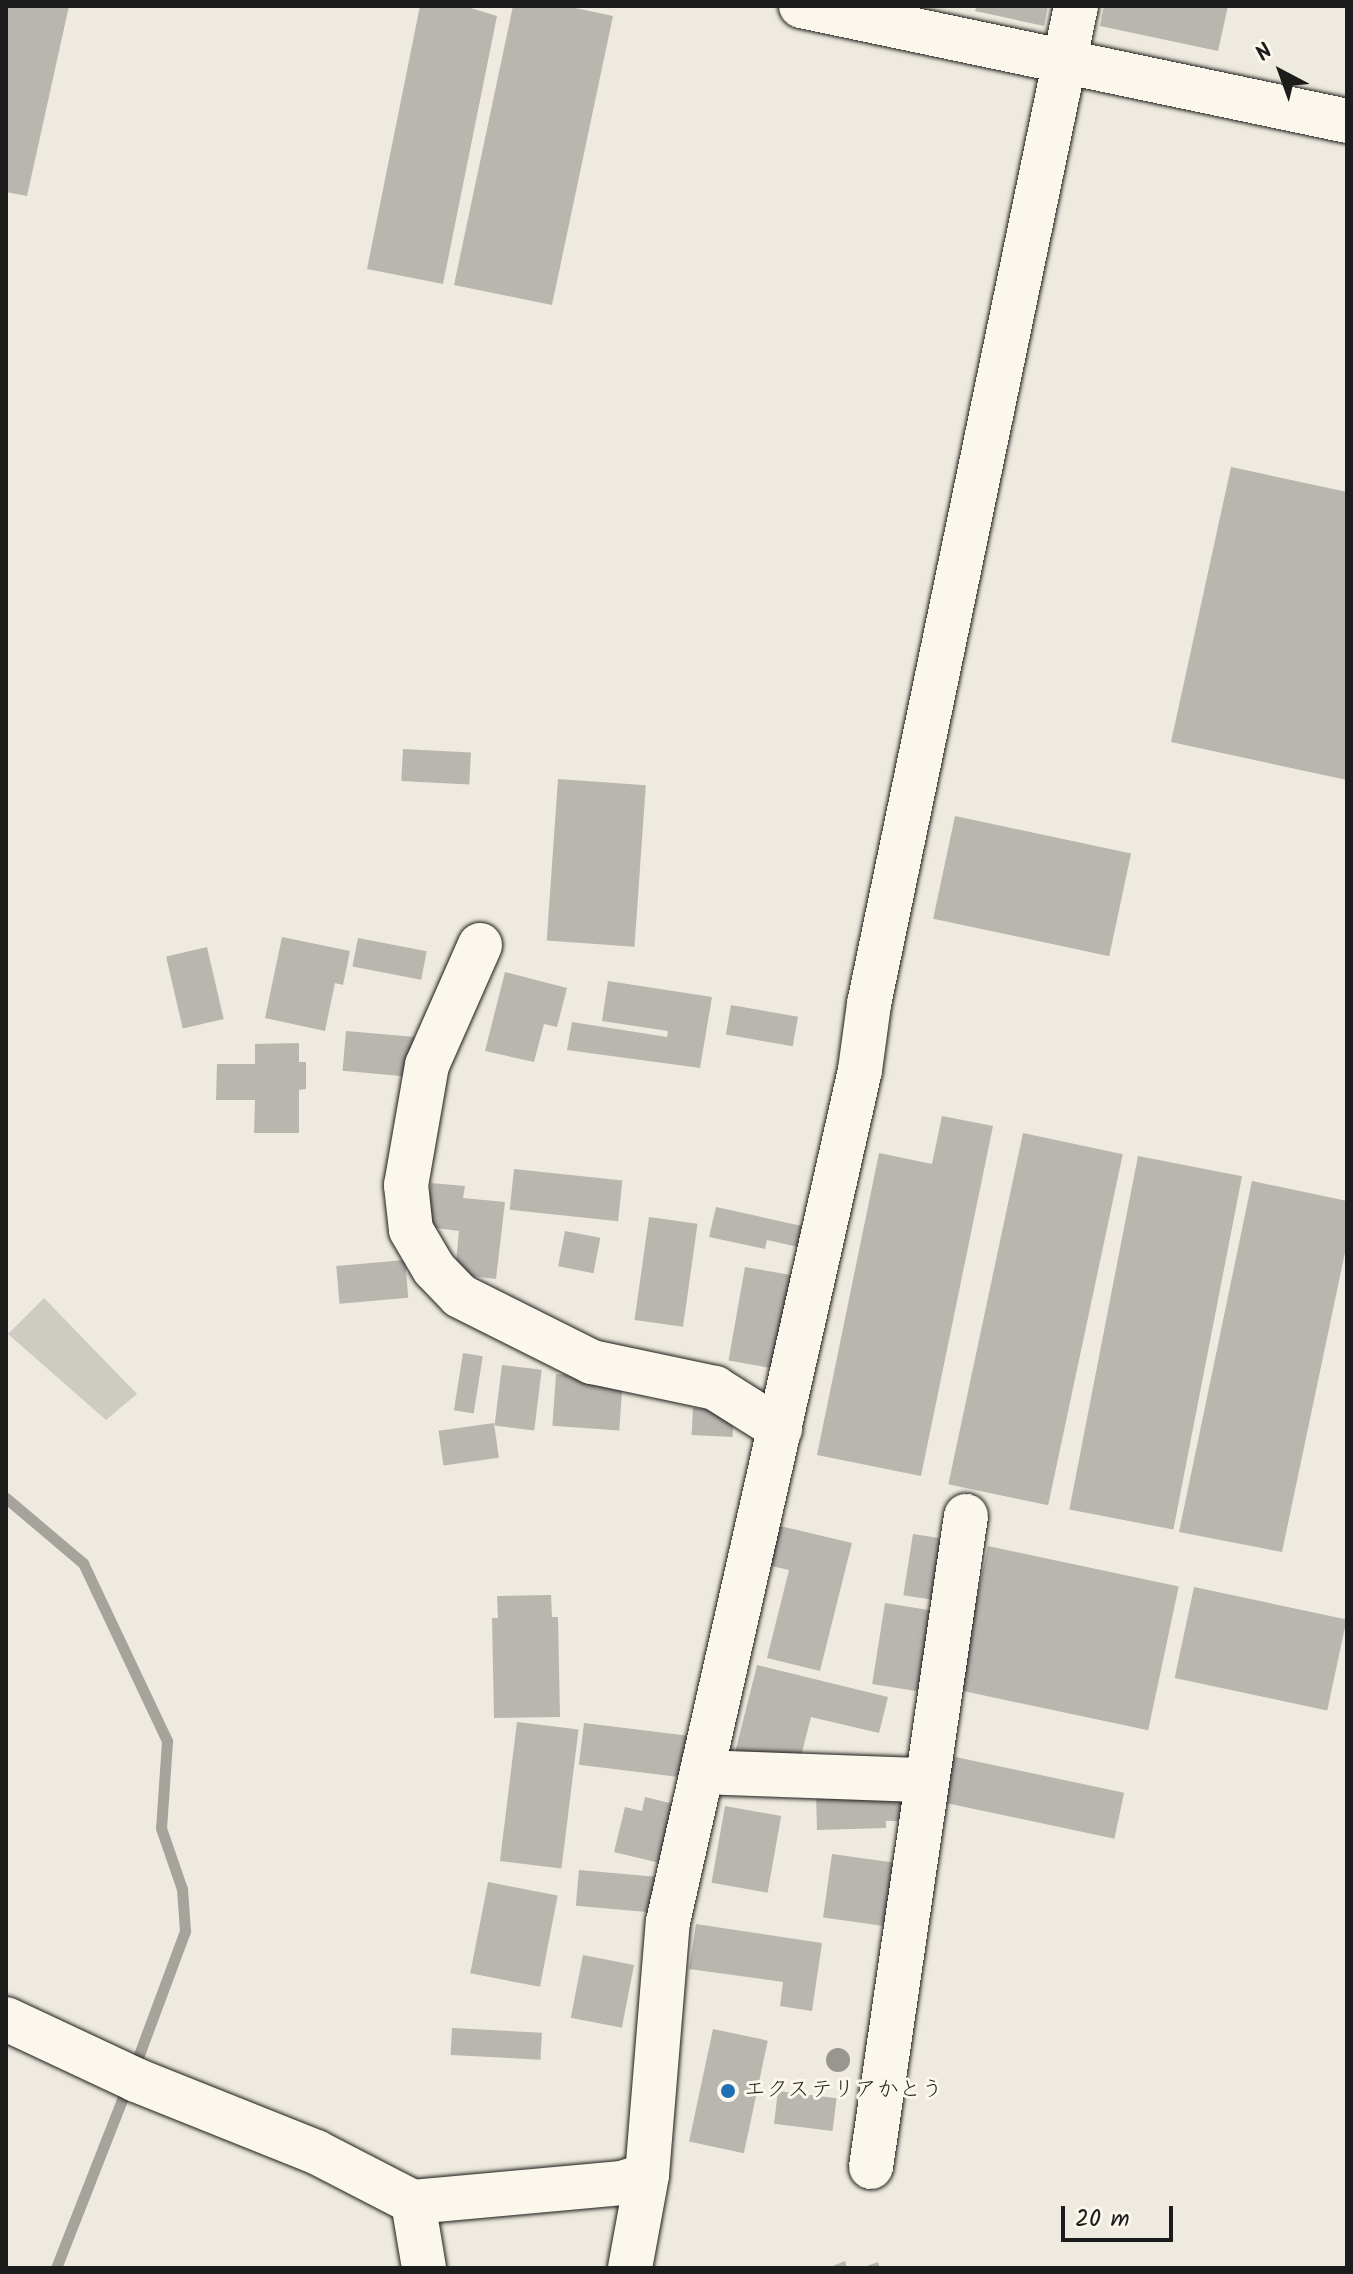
<!DOCTYPE html>
<html>
<head>
<meta charset="utf-8">
<style>
  body { margin:0 }
  #map { position:relative; width:1353px; height:2274px; overflow:hidden; background:#eeeadf; font-family:Kalam,"Klee One",sans-serif }
  div>[style] { position:absolute }
  [style*='--x'] { left:calc(var(--x)*1px); top:calc(var(--y)*1px); width:calc(var(--w)*1px); rotate:calc(var(--a)*1deg) }
  .green>* { inset:0; background:#ceccc2 }
  .stream>* { height:11px; margin:-5.5px; padding:0 5.5px; transform-origin:5.5px; border-radius:5.5px; background:#a6a39d }
  .building>* { inset:0; background:#b9b6af; transform-origin:0 0 }
  .roads { filter:drop-shadow(0 0 2px #1c1c1c) drop-shadow(0 0 2px #1c1c1c) }
  .minor>* { height:44px; margin:-22px; padding:0 22px; transform-origin:22px; border-radius:22px; background:#fbf7ec }
  .trees>* { width:24px; height:24px; margin:-12px; border-radius:50%; background:#98968f }
  .dots>* { width:22px; height:22px; translate:-50% -50%; box-sizing:border-box; border:4px solid #fbf7ec; border-radius:50% }
  span { translate:-50% -50%; white-space:nowrap; text-align:center; line-height:1.15; -webkit-text-stroke:6px #fbf7ec; paint-order:stroke }
  .poi-label { font-size:22px; color:#1c1c1c }
  .left { translate:0 -50%; text-align:left }
  .frame { position:absolute; inset:0; border:8px solid #1c1c1c; pointer-events:none }
  .north { position:absolute; left:1241px; top:32px; width:80px; height:80px; -webkit-text-stroke:6px #fbf7ec; paint-order:stroke; rotate:319deg; font-size:22px; font-weight:700; line-height:32px; text-align:center; color:#1c1c1c }
  .north::after { content:''; display:block; margin:auto; width:28px; height:36px; background:#1c1c1c; clip-path:polygon(50% 0,100% 100%,50% 72%,0 100%) }
  .scale { position:absolute; left:1061px; top:2206px; width:112px; height:36px; box-sizing:border-box; border:4px solid #1c1c1c; border-top:0; padding-left:10px; font-size:24px; line-height:28px; white-space:nowrap; color:#1c1c1c; -webkit-text-stroke:6px #fbf7ec; paint-order:stroke }
</style>
</head>
<body>
<div id="map">
  <div class="green">
    <div style="clip-path:polygon(44px 1298px,137px 1394px,106px 1420px,8px 1334px)"></div>
  </div>
  <div class="stream">
    <div style="--x:6;--y:1498;--w:101;--a:40.2"></div>
    <div style="--x:83;--y:1563;--w:197;--a:64.7"></div>
    <div style="--x:167;--y:1741;--w:87;--a:93.9"></div>
    <div style="--x:161;--y:1828;--w:65;--a:71"></div>
    <div style="--x:182;--y:1889;--w:42;--a:85.9"></div>
    <div style="--x:185;--y:1931;--w:146;--a:110.4"></div>
    <div style="--x:56;--y:2268;--w:198;--a:-68.6"></div>
  </div>
  <div class="building">
    <div style="clip-path:polygon(6px 6px,69px 6px,27px 196px,6px 192px)"></div>
    <div style="clip-path:polygon(420px 6px,464px 6px,497px 16px,443px 284px,367px 269px)"></div>
    <div style="clip-path:polygon(513px 6px,566px 6px,613px 16px,552px 305px,454px 285px)"></div>
    <div style="clip-path:polygon(977px 6px,1048px 6px,1044px 26px,975px 11px)"></div>
    <div style="clip-path:polygon(1104px 6px,1228px 6px,1218px 51px,1100px 26px)"></div>
    <div style="clip-path:polygon(1231px 467px,1347px 492px,1347px 780px,1171px 742px)"></div>
    <div style="left:403px;top:749px;width:68px;height:32px;rotate:3deg"></div>
    <div style="left:558px;top:779px;width:88px;height:162px;rotate:4deg"></div>
    <div style="left:955px;top:816px;width:180px;height:105px;rotate:12deg"></div>
    <div style="clip-path:polygon(282px 937px,350px 951px,343px 985px,335px 983px,325px 1031px,265px 1018px)"></div>
    <div style="left:358px;top:938px;width:70px;height:29px;rotate:11deg"></div>
    <div style="left:207px;top:947px;width:74px;height:42px;rotate:77deg"></div>
    <div style="clip-path:polygon(505px 972px,567px 988px,557px 1027px,544px 1024px,534px 1062px,485px 1051px)"></div>
    <div style="clip-path:polygon(608px 981px,712px 997px,700px 1068px,567px 1050px,572px 1022px,667px 1037px,668px 1031px,602px 1021px)"></div>
    <div style="left:731px;top:1005px;width:68px;height:30px;rotate:10deg"></div>
    <div style="left:346px;top:1031px;width:75px;height:40px;rotate:5deg"></div>
    <div style="clip-path:polygon(299px 1043px,299px 1062px,306px 1062px,306px 1089px,299px 1090px,299px 1133px,254px 1133px,255px 1100px,216px 1100px,217px 1064px,255px 1064px,255px 1044px)"></div>
    <div style="clip-path:polygon(942px 1116px,993px 1126px,921px 1476px,817px 1455px,879px 1153px,932px 1164px)"></div>
    <div style="left:1023px;top:1133px;width:102px;height:359px;rotate:12deg"></div>
    <div style="left:1138px;top:1156px;width:106px;height:360px;rotate:11deg"></div>
    <div style="left:514px;top:1169px;width:109px;height:41px;rotate:6deg"></div>
    <div style="clip-path:polygon(1252px 1181px,1347px 1201px,1347px 1243px,1282px 1552px,1179px 1532px)"></div>
    <div style="clip-path:polygon(431px 1183px,465px 1186px,463px 1198px,505px 1202px,496px 1279px,455px 1274px,459px 1231px,427px 1227px)"></div>
    <div style="clip-path:polygon(716px 1207px,802px 1226px,798px 1247px,767px 1240px,765px 1249px,709px 1237px)"></div>
    <div style="left:649px;top:1217px;width:49px;height:104px;rotate:8deg"></div>
    <div style="left:565px;top:1231px;width:36px;height:36px;rotate:11deg"></div>
    <div style="left:405px;top:1260px;width:38px;height:69px;rotate:85deg"></div>
    <div style="left:745px;top:1267px;width:48px;height:95px;rotate:10deg"></div>
    <div style="left:463px;top:1353px;width:20px;height:58px;rotate:9deg"></div>
    <div style="left:502px;top:1365px;width:40px;height:61px;rotate:7deg"></div>
    <div style="left:556px;top:1374px;width:67px;height:52px;rotate:4deg"></div>
    <div style="left:693px;top:1408px;width:41px;height:27px;rotate:3deg"></div>
    <div style="left:494px;top:1423px;width:35px;height:56px;rotate:82deg"></div>
    <div style="clip-path:polygon(776px 1525px,852px 1543px,820px 1671px,767px 1658px,789px 1570px,767px 1565px)"></div>
    <div style="left:913px;top:1534px;width:31px;height:62px;rotate:9deg"></div>
    <div style="left:988px;top:1546px;width:195px;height:147px;rotate:12deg"></div>
    <div style="left:1194px;top:1587px;width:156px;height:93px;rotate:12deg"></div>
    <div style="clip-path:polygon(551px 1595px,552px 1617px,558px 1617px,560px 1717px,494px 1718px,492px 1618px,498px 1618px,497px 1596px)"></div>
    <div style="left:885px;top:1603px;width:52px;height:82px;rotate:9deg"></div>
    <div style="clip-path:polygon(757px 1665px,888px 1697px,879px 1733px,811px 1717px,798px 1768px,735px 1753px)"></div>
    <div style="left:517px;top:1722px;width:62px;height:140px;rotate:7deg"></div>
    <div style="left:584px;top:1723px;width:107px;height:42px;rotate:7deg"></div>
    <div style="left:951px;top:1756px;width:177px;height:47px;rotate:12deg"></div>
    <div style="clip-path:polygon(909px 1790px,910px 1821px,886px 1821px,886px 1828px,817px 1830px,816px 1792px)"></div>
    <div style="clip-path:polygon(645px 1797px,682px 1806px,668px 1865px,614px 1852px,625px 1807px,642px 1811px)"></div>
    <div style="left:725px;top:1806px;width:57px;height:78px;rotate:10deg"></div>
    <div style="left:832px;top:1854px;width:67px;height:64px;rotate:8deg"></div>
    <div style="left:579px;top:1870px;width:85px;height:36px;rotate:5deg"></div>
    <div style="left:488px;top:1882px;width:71px;height:93px;rotate:11deg"></div>
    <div style="clip-path:polygon(696px 1924px,822px 1943px,812px 2011px,780px 2006px,783px 1982px,689px 1969px)"></div>
    <div style="left:583px;top:1955px;width:52px;height:64px;rotate:11deg"></div>
    <div style="left:452px;top:2028px;width:90px;height:27px;rotate:3deg"></div>
    <div style="left:713px;top:2029px;width:56px;height:115px;rotate:12deg"></div>
    <div style="left:778px;top:2091px;width:59px;height:33px;rotate:7deg"></div>
    <div style="clip-path:polygon(845px 2261px,847px 2268px,828px 2268px)"></div>
    <div style="clip-path:polygon(878px 2262px,880px 2268px,861px 2268px)"></div>
  </div>
  <div class="roads">
    <div class="minor">
      <div style="--x:801;--y:6;--w:558;--a:11.89"></div>
      <div style="--x:480;--y:945;--w:131;--a:113.8"></div>
      <div style="--x:427;--y:1065;--w:122;--a:99.9"></div>
      <div style="--x:406;--y:1185;--w:45;--a:83.7"></div>
      <div style="--x:411;--y:1230;--w:45;--a:59.5"></div>
      <div style="--x:434;--y:1269;--w:37;--a:46"></div>
      <div style="--x:460;--y:1296;--w:148;--a:26.6"></div>
      <div style="--x:592;--y:1362;--w:126;--a:11.9"></div>
      <div style="--x:715;--y:1388;--w:77;--a:32.2"></div>
      <div style="--x:702;--y:1772;--w:222;--a:2.1"></div>
      <div style="--x:6;--y:2019;--w:144;--a:25.1"></div>
      <div style="--x:136;--y:2080;--w:194;--a:21.8"></div>
      <div style="--x:316;--y:2152;--w:109;--a:27.3"></div>
      <div style="--x:413;--y:2202;--w:210;--a:-5.2"></div>
      <div style="--x:622;--y:2183;--w:26;--a:-18"></div>
      <div style="--x:871;--y:2167;--w:658;--a:-81.7"></div>
      <div style="--x:413;--y:2202;--w:67;--a:80.5"></div>
      <div style="--x:630;--y:2268;--w:95;--a:-79.6"></div>
      <div style="--x:647;--y:2175;--w:254;--a:-85.3"></div>
      <div style="--x:668;--y:1922;--w:873;--a:-77.3"></div>
      <div style="--x:860;--y:1070;--w:67;--a:-82.2"></div>
      <div style="--x:869;--y:1004;--w:1019;--a:-78.28"></div>
    </div>
  </div>
  <div class="trees">
    <div style="left:838px;top:2060px"></div>
  </div>
  <div class="dots">
    <div style="left:728px;top:2091px;background:#1f6fb2"></div>
  </div>
  <div class="poi-label">
    <span class="left" style="left:744px;top:2091px">エクステリアかとう</span>
  </div>
  <div class="frame"></div>
  <div class="north">N</div>
  <div class="scale">20 m</div>
</div>
</body>
</html>
